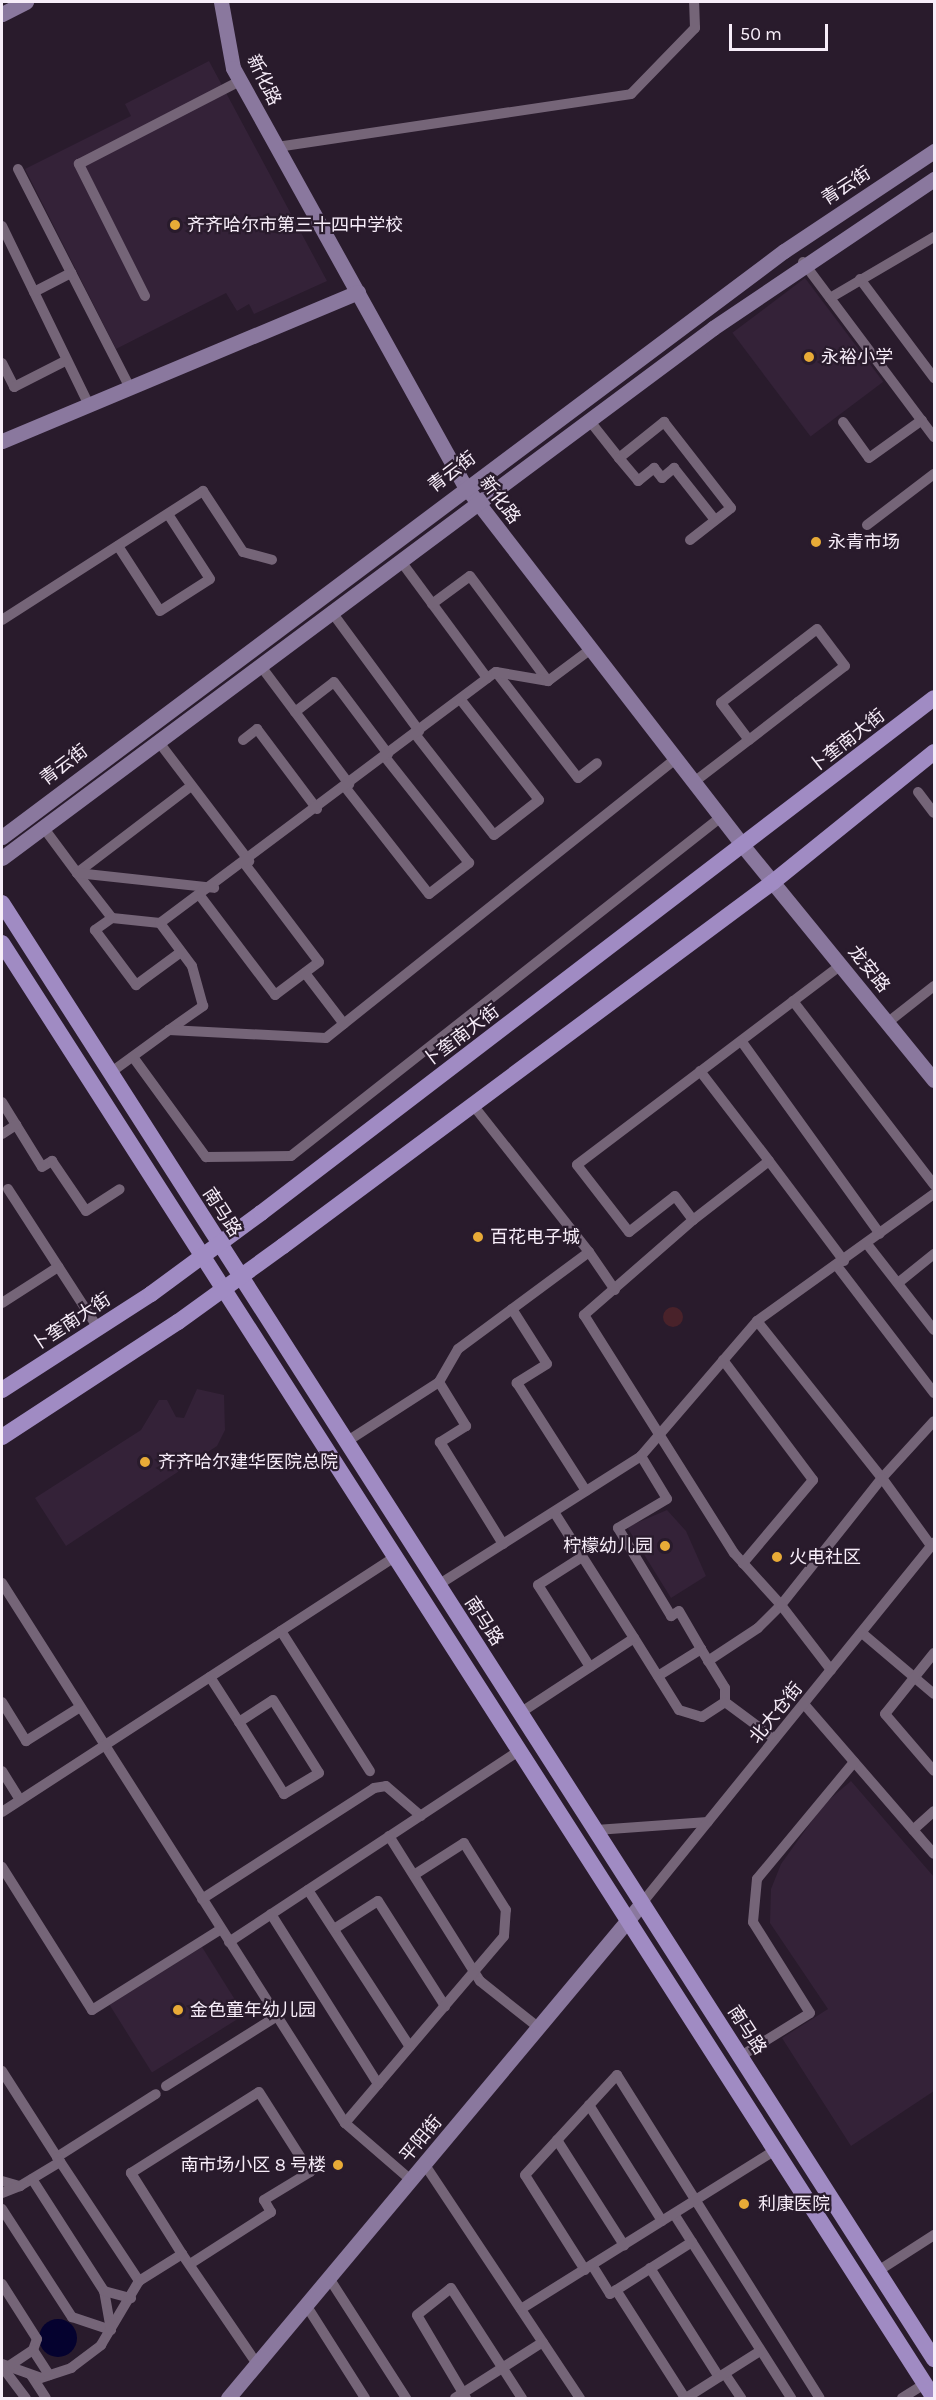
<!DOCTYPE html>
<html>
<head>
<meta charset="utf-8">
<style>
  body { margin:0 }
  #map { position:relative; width:936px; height:2400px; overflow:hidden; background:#291b2c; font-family:Karla,"Noto Sans SC",sans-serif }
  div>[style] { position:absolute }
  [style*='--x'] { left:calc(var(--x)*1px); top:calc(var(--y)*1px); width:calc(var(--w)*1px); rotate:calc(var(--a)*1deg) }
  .built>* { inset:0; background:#342238; transform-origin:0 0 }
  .green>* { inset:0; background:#49222a }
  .round { border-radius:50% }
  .water>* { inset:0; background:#05022f }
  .street>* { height:10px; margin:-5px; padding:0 5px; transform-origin:5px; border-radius:5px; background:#756578 }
  .secondary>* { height:15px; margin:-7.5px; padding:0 7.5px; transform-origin:7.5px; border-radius:7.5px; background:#8a789e }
  .primary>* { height:16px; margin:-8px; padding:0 8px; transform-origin:8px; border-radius:8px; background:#a08bc3 }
  .dots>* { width:16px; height:16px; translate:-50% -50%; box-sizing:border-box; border:3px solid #291b2c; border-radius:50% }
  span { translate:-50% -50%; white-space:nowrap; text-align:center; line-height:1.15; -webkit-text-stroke:4.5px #291b2c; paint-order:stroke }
  .street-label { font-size:18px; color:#f7edf9 }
  .poi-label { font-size:18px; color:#f7edf9 }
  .left { translate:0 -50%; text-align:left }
  .right { translate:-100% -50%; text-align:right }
  .frame { position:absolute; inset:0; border:3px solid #f7edf9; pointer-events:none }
  .scale { position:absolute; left:729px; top:24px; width:99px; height:27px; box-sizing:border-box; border:3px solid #f7edf9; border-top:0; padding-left:8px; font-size:18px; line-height:21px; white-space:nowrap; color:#f7edf9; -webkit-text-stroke:4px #291b2c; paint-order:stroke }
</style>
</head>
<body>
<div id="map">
  <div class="built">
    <div style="clip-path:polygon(209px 61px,327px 281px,254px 314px,249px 304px,237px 311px,226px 293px,116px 349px,25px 169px,131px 116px,125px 104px)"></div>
    <div style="left:805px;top:278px;width:130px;height:91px;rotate:53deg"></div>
    <div style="clip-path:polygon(197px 1389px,224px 1395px,225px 1430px,217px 1446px,66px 1546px,35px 1498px,141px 1430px,159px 1400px,167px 1400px,176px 1417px,184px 1418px)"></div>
    <div style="clip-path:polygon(667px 1510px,686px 1531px,706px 1576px,671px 1598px,627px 1527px)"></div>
    <div style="clip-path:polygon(851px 1781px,934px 1877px,934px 2091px,851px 2146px,782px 2038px,828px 2009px,770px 1923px,771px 1889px,781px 1864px,824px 1804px)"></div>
    <div style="left:202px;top:1947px;width:80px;height:109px;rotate:58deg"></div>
  </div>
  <div class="green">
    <div class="round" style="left:663px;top:1307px;width:20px;height:20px"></div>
  </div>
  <div class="water">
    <div class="round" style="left:39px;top:2319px;width:38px;height:38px"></div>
  </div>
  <div class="street">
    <div style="--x:277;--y:147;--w:358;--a:-8.5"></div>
    <div style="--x:631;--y:94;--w:92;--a:-45.9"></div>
    <div style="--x:695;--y:28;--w:26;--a:-92"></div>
    <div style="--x:18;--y:169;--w:246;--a:62.9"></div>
    <div style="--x:2;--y:226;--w:199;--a:64.1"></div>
    <div style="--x:803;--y:262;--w:219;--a:53.2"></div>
    <div style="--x:860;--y:279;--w:124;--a:53.2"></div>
    <div style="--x:34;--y:292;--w:42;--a:-27.2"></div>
    <div style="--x:145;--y:296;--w:148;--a:-116.6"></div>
    <div style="--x:79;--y:164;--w:181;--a:-27.3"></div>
    <div style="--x:830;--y:298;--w:121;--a:-30.4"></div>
    <div style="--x:2;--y:363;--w:27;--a:63"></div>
    <div style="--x:14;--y:387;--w:59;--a:-27"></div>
    <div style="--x:589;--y:420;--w:48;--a:51.7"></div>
    <div style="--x:619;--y:458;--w:58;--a:-38.7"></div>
    <div style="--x:664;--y:422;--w:109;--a:52.1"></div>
    <div style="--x:731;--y:508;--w:52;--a:142"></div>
    <div style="--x:843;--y:422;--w:44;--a:54.2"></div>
    <div style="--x:869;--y:458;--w:65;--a:-35.6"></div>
    <div style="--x:619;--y:458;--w:30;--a:50"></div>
    <div style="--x:638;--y:481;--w:21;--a:-39"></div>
    <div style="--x:654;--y:468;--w:13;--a:51"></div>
    <div style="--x:662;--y:478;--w:16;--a:-40"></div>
    <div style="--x:674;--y:468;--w:66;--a:51.7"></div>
    <div style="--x:867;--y:525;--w:84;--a:-37.3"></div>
    <div style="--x:118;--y:546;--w:77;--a:57.1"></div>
    <div style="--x:160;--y:611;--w:59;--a:-32.6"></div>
    <div style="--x:210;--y:579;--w:77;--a:-122.9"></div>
    <div style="--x:400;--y:560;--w:147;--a:53.6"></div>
    <div style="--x:432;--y:604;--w:47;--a:-36.4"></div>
    <div style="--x:470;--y:576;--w:131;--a:53.4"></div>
    <div style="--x:331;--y:611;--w:149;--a:53.7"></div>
    <div style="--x:2;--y:620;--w:239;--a:-32.7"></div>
    <div style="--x:203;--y:491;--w:73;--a:56.7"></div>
    <div style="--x:243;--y:552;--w:30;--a:15"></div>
    <div style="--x:260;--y:665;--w:149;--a:53.2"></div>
    <div style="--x:496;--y:672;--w:134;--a:52.3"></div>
    <div style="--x:578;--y:778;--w:24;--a:-38"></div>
    <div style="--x:295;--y:712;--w:49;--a:-37.6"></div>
    <div style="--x:334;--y:682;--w:90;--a:53.1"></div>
    <div style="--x:415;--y:734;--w:128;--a:52"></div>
    <div style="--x:494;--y:835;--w:57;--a:-37.9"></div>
    <div style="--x:539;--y:800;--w:128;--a:-128"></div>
    <div style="--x:243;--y:740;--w:18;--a:-38"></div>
    <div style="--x:257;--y:729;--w:100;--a:53.1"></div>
    <div style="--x:158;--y:741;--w:151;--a:52.8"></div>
    <div style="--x:694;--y:782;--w:69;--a:-37.4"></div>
    <div style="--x:749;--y:740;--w:62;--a:-37.8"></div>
    <div style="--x:798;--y:702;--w:59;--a:-37.5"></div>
    <div style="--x:845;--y:666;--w:46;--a:-127.1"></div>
    <div style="--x:817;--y:629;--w:121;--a:142.4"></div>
    <div style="--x:721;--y:703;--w:46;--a:52.9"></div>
    <div style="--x:345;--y:787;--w:136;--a:51.9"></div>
    <div style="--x:429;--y:894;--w:51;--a:-37.8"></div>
    <div style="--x:469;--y:863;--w:135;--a:-128.4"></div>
    <div style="--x:918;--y:792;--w:26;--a:53"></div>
    <div style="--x:43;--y:827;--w:57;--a:53.5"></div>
    <div style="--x:77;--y:873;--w:143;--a:-37.3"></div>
    <div style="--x:201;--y:897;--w:123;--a:52.9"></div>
    <div style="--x:275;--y:995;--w:55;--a:-36.9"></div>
    <div style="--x:319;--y:962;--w:123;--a:-127.1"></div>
    <div style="--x:112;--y:918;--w:57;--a:-127.9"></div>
    <div style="--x:77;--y:873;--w:138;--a:6.2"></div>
    <div style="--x:160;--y:923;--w:48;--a:-174.1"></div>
    <div style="--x:112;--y:918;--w:21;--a:145"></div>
    <div style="--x:95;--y:930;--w:69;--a:53.3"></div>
    <div style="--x:136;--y:985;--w:56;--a:-36.3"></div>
    <div style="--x:841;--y:965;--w:331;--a:142.9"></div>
    <div style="--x:577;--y:1165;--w:85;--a:52.2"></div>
    <div style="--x:629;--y:1232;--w:58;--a:-38"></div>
    <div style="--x:675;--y:1196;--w:30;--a:53"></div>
    <div style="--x:693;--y:1220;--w:96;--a:-37.8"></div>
    <div style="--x:769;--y:1161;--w:125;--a:53.1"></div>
    <div style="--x:305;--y:973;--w:64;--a:52.6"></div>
    <div style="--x:793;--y:1001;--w:232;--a:52.5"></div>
    <div style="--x:887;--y:1023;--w:60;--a:-38.2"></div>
    <div style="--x:169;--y:1030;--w:42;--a:-35.2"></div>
    <div style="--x:203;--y:1006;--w:41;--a:-105.4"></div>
    <div style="--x:192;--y:966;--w:54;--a:-126.7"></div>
    <div style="--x:160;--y:923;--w:419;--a:-36.8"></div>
    <div style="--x:496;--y:672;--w:53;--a:9.8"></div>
    <div style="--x:548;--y:681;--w:54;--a:-36.7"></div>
    <div style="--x:742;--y:1042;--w:236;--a:54.3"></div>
    <div style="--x:133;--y:1057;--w:124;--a:53.9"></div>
    <div style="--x:206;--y:1157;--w:85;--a:-0.7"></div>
    <div style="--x:291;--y:1156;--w:548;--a:-38.25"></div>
    <div style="--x:700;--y:1071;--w:113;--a:52.5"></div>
    <div style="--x:110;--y:1073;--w:73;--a:-36.1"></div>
    <div style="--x:169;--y:1030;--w:157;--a:2.9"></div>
    <div style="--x:326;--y:1038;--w:448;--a:-38.6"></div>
    <div style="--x:2;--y:1102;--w:76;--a:58.4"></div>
    <div style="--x:42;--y:1167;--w:12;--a:-31"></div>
    <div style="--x:52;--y:1161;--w:60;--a:55.8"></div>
    <div style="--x:86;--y:1211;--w:40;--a:-32.9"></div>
    <div style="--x:2;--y:1134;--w:17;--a:-33"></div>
    <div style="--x:8;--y:1189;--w:166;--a:57.1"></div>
    <div style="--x:693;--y:1220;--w:145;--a:138.9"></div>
    <div style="--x:584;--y:1315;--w:281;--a:57.8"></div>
    <div style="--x:734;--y:1553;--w:70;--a:47.9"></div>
    <div style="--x:781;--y:1605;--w:33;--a:135"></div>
    <div style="--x:758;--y:1628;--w:60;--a:146.6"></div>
    <div style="--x:867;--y:1244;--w:109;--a:52.1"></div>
    <div style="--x:589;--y:1252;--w:46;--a:55.6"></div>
    <div style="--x:837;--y:1266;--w:160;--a:52.6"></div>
    <div style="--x:898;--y:1283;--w:46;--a:-38.9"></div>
    <div style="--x:2;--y:1303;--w:67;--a:-32.7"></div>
    <div style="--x:512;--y:1309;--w:65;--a:57.5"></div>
    <div style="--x:547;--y:1364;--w:36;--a:148"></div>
    <div style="--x:517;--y:1383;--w:128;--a:57.4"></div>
    <div style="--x:757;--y:1321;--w:201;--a:51.5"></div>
    <div style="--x:882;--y:1478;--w:77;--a:-47.6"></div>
    <div style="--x:723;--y:1360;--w:150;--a:53.1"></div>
    <div style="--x:813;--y:1480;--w:109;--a:130.1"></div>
    <div style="--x:439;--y:1382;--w:52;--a:58.5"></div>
    <div style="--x:466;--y:1426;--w:31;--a:148"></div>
    <div style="--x:440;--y:1442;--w:120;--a:58.3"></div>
    <div style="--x:346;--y:1442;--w:111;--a:-32.8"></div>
    <div style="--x:439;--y:1382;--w:38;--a:-60"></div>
    <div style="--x:458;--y:1349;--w:163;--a:-36.5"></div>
    <div style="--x:589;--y:1252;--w:187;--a:-128.3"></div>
    <div style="--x:641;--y:1456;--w:50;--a:58.8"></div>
    <div style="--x:667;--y:1499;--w:57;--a:149.4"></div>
    <div style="--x:618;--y:1528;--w:103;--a:58.9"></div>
    <div style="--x:671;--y:1616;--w:9;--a:-32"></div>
    <div style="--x:679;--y:1611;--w:44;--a:59.9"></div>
    <div style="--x:582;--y:1557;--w:52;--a:147.5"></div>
    <div style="--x:538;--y:1585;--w:97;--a:57.6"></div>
    <div style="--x:2;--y:1583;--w:640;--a:57.58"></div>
    <div style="--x:345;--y:2123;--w:89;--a:40.9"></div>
    <div style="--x:438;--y:1585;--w:241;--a:-32.4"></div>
    <div style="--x:641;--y:1456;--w:178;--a:-49.3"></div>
    <div style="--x:757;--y:1321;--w:218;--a:-35.7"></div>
    <div style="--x:281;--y:1631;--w:166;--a:57.6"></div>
    <div style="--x:862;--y:1633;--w:94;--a:40.3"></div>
    <div style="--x:634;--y:1638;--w:85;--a:58"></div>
    <div style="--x:679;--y:1710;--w:24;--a:17"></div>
    <div style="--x:702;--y:1717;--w:27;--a:-33"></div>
    <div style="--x:934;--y:1653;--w:78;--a:128.8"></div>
    <div style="--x:885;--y:1714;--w:75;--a:49.3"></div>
    <div style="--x:831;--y:1670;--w:82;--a:-127.6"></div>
    <div style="--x:781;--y:1605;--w:162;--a:-51.5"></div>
    <div style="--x:882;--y:1478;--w:85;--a:54.1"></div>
    <div style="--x:658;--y:1676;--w:51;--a:-32.1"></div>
    <div style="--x:701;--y:1649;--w:46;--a:58.4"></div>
    <div style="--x:725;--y:1688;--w:14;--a:90"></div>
    <div style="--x:725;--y:1702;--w:62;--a:36.5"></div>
    <div style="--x:210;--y:1677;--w:54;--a:57.2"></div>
    <div style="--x:273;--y:1700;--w:86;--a:57.8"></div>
    <div style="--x:319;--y:1773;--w:41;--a:149"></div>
    <div style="--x:284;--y:1794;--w:85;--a:-122"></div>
    <div style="--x:239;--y:1722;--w:40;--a:-32.9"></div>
    <div style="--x:2;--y:1702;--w:46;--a:58.4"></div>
    <div style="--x:26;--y:1741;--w:64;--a:-32.2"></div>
    <div style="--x:804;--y:1704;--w:198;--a:49.1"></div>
    <div style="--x:520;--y:1713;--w:136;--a:-33.3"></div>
    <div style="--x:634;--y:1638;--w:149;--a:-122.4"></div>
    <div style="--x:2;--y:1771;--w:34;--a:58"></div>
    <div style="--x:2;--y:1812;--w:468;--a:-33"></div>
    <div style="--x:596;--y:1830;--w:112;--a:-4.1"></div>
    <div style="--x:913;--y:1830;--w:28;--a:-42"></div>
    <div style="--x:389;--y:1836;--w:171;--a:57.9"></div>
    <div style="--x:480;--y:1981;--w:75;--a:38.5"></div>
    <div style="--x:2;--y:1867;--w:169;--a:57.8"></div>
    <div style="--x:92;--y:2010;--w:152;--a:-32.1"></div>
    <div style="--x:308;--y:1890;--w:187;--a:57"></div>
    <div style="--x:202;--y:1899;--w:205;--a:-32.8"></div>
    <div style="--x:374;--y:1788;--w:12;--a:-9"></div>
    <div style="--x:386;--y:1786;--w:46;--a:40.6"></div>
    <div style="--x:642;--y:1903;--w:464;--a:-51"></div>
    <div style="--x:271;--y:1914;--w:201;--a:57.8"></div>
    <div style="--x:334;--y:1929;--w:52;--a:-32.5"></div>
    <div style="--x:378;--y:1901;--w:125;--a:57.5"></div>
    <div style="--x:229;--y:1942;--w:347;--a:-33.4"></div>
    <div style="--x:741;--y:2056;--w:81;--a:-31.9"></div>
    <div style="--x:810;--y:2013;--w:107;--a:-122.1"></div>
    <div style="--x:753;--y:1922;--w:43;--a:-84.7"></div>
    <div style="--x:757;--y:1879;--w:152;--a:-50.3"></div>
    <div style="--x:2;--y:2071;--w:102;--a:57.4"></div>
    <div style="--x:57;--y:2157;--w:117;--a:-32.5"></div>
    <div style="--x:166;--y:2086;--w:131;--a:-32.2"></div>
    <div style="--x:589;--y:2105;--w:137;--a:57.8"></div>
    <div style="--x:345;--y:2123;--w:245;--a:-49.6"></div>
    <div style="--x:504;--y:1936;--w:26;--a:-86"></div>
    <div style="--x:506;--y:1910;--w:79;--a:-122.1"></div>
    <div style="--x:464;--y:1843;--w:59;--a:147.4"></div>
    <div style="--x:557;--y:2140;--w:125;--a:57.5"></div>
    <div style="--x:57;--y:2157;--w:149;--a:56.5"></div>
    <div style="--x:425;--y:2165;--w:280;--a:56.4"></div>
    <div style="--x:2;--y:2181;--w:19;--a:16"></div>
    <div style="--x:20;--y:2186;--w:47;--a:-31"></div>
    <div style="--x:2;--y:2193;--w:19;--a:-21"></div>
    <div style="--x:2;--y:2209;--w:129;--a:57.1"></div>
    <div style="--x:72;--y:2317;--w:41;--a:18.4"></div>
    <div style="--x:111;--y:2330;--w:40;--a:-100"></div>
    <div style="--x:104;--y:2291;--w:133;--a:-122.7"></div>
    <div style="--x:674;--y:2214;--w:218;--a:57.5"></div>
    <div style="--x:182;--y:2254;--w:96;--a:-122.2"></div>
    <div style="--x:131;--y:2173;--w:151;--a:-32.3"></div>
    <div style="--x:259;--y:2092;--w:95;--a:57.5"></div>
    <div style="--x:310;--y:2172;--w:54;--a:148.7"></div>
    <div style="--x:264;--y:2200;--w:14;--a:60"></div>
    <div style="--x:271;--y:2212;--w:96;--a:147.3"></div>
    <div style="--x:592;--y:2265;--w:34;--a:58"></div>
    <div style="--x:610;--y:2294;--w:97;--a:-32.4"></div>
    <div style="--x:650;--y:2268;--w:129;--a:57.7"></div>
    <div style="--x:585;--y:2270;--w:112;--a:-122.3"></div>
    <div style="--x:525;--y:2175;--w:136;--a:-47.4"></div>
    <div style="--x:617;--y:2075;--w:381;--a:57.9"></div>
    <div style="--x:878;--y:2271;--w:67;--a:-32.7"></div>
    <div style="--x:329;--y:2278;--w:143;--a:57.3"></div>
    <div style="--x:2;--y:2284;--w:65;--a:57.5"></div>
    <div style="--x:37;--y:2339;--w:12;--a:110"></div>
    <div style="--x:616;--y:2290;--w:128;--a:57.4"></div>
    <div style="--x:104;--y:2291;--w:28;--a:15"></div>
    <div style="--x:306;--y:2305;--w:110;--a:57.6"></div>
    <div style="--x:521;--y:2309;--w:300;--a:-32"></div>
    <div style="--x:2;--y:2364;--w:41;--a:19.7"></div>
    <div style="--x:41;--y:2378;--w:32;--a:-18"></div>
    <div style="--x:71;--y:2368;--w:38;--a:-37"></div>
    <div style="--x:101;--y:2345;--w:74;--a:-59.3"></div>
    <div style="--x:139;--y:2281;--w:51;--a:-32.1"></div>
    <div style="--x:182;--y:2254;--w:133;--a:55.7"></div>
    <div style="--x:9;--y:2366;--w:29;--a:-34"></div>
    <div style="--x:33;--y:2350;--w:30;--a:57"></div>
    <div style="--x:3;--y:2368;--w:38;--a:53"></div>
    <div style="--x:725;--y:2374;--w:29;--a:56"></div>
    <div style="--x:31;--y:2375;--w:27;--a:57"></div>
    <div style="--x:455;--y:2398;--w:104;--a:-32.5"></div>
    <div style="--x:466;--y:2398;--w:96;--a:-120.6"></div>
    <div style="--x:417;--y:2315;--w:43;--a:-38.5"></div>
    <div style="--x:451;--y:2288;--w:131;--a:57.2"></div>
    <div style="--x:686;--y:2398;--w:88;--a:-32.4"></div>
    <div style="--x:902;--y:2398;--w:26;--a:-32"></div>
  </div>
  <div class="secondary">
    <div style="--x:221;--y:2;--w:67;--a:79.7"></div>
    <div style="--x:233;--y:68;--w:478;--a:61"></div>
    <div style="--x:465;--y:486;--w:455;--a:52.3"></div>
    <div style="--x:743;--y:846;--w:302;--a:50.8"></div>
    <div style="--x:2;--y:14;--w:27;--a:-27"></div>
    <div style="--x:2;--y:441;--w:386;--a:-22.7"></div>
    <div style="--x:2;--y:837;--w:977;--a:-36.85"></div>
    <div style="--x:784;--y:251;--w:180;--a:-33.7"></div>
    <div style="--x:2;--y:858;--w:887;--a:-36.7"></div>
    <div style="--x:713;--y:328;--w:267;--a:-34"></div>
    <div style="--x:228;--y:2398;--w:645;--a:-50.09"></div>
  </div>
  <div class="primary">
    <div style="--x:2;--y:903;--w:1729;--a:57.38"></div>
    <div style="--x:2;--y:943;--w:1728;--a:57.36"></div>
    <div style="--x:2;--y:1390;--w:177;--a:-32.8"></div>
    <div style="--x:151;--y:1294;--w:137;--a:-36.4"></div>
    <div style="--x:261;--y:1213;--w:847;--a:-37.42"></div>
    <div style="--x:2;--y:1437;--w:210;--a:-33.2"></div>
    <div style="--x:178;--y:1322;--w:130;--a:-35.9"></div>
    <div style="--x:283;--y:1246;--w:610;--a:-36.61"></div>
    <div style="--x:773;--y:882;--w:207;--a:-38.9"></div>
  </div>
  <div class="dots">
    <div style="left:175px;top:225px;background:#e8ab37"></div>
    <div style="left:809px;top:357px;background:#e8ab37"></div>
    <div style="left:816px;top:542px;background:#e8ab37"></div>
    <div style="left:478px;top:1237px;background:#e8ab37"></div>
    <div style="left:145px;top:1462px;background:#e8ab37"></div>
    <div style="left:665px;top:1546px;background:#e8ab37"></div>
    <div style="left:777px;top:1557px;background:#e8ab37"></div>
    <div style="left:178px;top:2010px;background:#e8ab37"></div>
    <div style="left:338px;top:2165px;background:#e8ab37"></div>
    <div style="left:744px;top:2204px;background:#e8ab37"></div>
  </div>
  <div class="street-label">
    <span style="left:264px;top:80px;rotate:64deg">新化路</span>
    <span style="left:846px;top:186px;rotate:-33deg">青云街</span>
    <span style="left:452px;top:472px;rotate:-37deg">青云街</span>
    <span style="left:500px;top:500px;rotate:53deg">新化路</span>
    <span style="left:847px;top:741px;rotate:-38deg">卜奎南大街</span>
    <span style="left:64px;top:765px;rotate:-37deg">青云街</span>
    <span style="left:869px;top:969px;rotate:51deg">龙安路</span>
    <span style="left:461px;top:1036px;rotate:-37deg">卜奎南大街</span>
    <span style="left:222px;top:1212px;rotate:57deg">南马路</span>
    <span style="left:71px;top:1322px;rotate:-33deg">卜奎南大街</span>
    <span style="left:484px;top:1621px;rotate:57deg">南马路</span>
    <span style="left:776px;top:1713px;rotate:-51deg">北大仓街</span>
    <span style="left:747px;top:2030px;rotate:57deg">南马路</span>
    <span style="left:421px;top:2139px;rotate:-50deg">平阳街</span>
  </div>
  <div class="poi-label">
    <span class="left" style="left:187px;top:225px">齐齐哈尔市第三十四中学校</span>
    <span class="left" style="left:821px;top:357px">永裕小学</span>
    <span class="left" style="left:828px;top:542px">永青市场</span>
    <span class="left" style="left:490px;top:1237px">百花电子城</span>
    <span class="left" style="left:158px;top:1462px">齐齐哈尔建华医院总院</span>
    <span class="right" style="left:653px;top:1546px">柠檬幼儿园</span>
    <span class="left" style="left:789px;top:1557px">火电社区</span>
    <span class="left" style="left:190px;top:2010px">金色童年幼儿园</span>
    <span class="right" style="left:326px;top:2165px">南市场小区 8 号楼</span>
    <span class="left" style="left:758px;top:2204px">利康医院</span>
  </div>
  <div class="frame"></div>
  <div class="scale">50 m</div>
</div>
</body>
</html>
